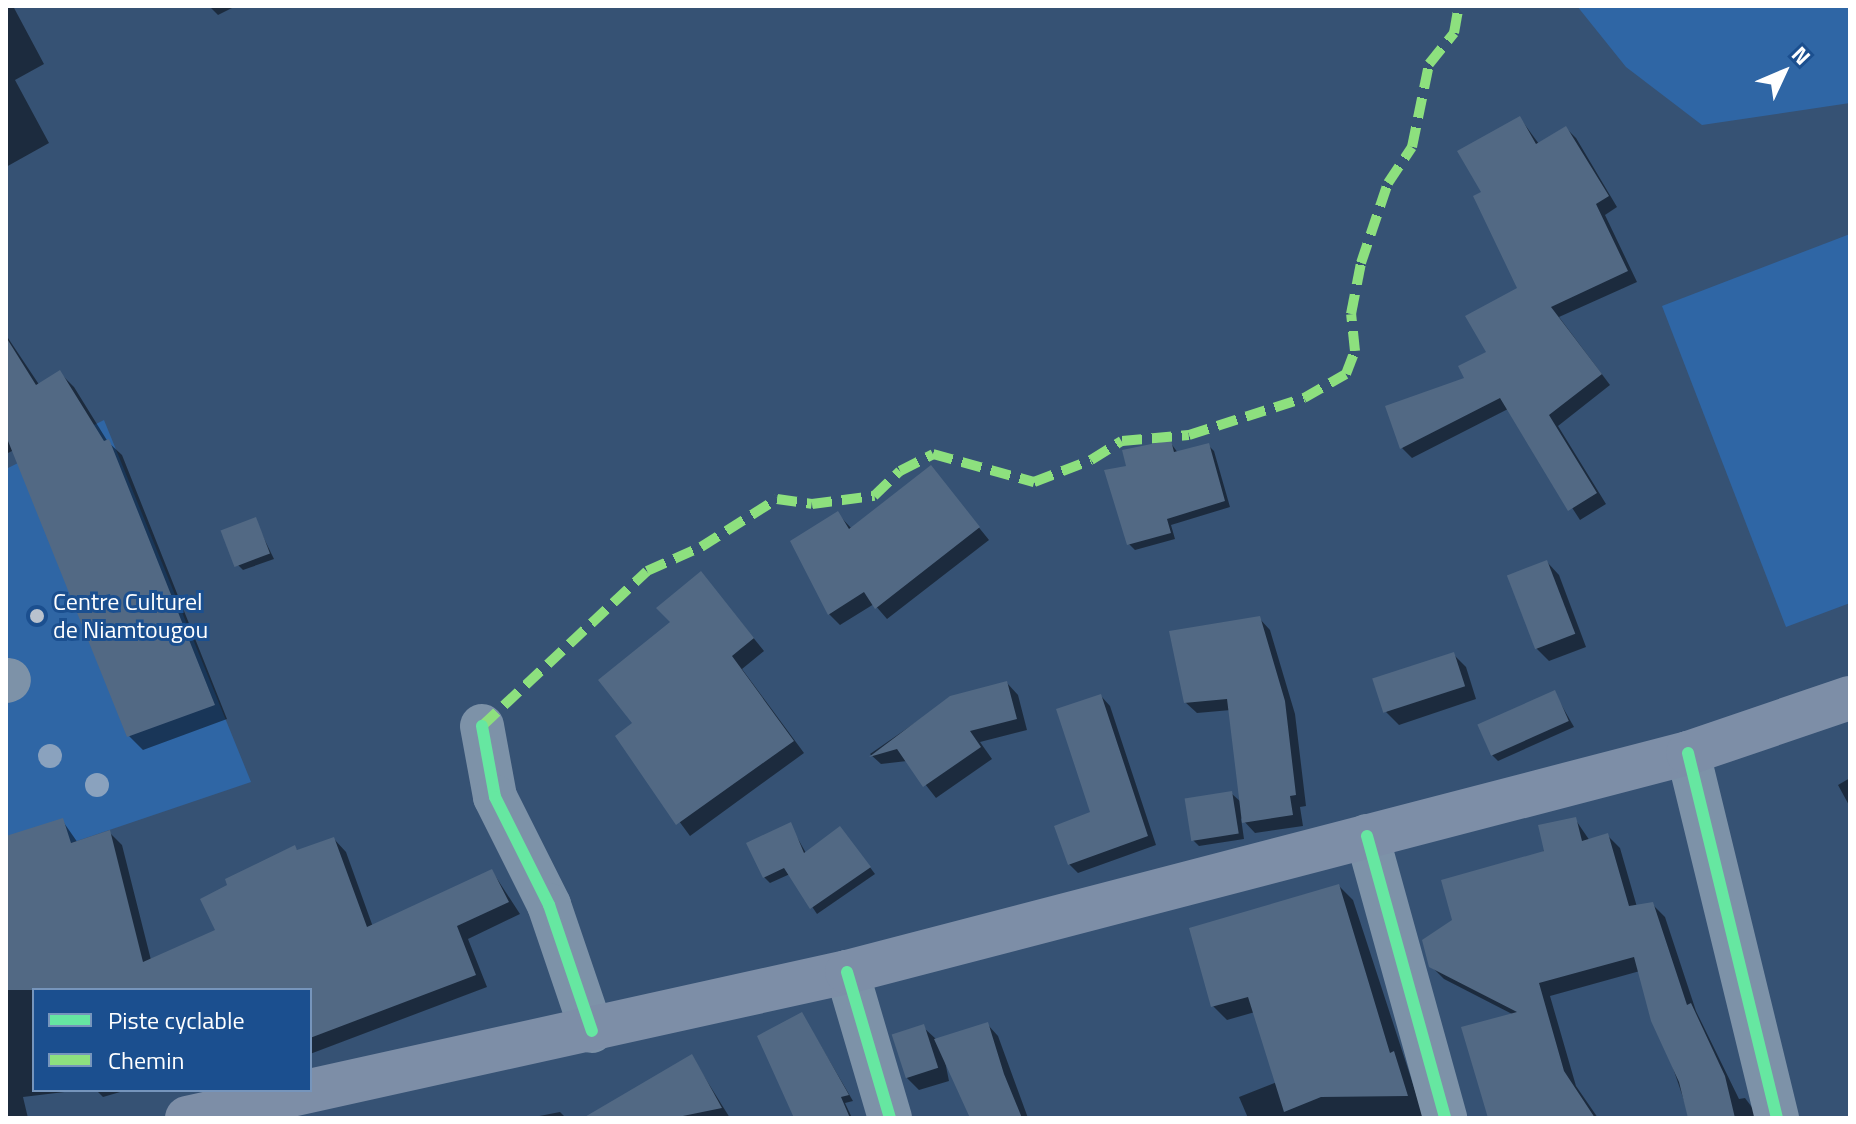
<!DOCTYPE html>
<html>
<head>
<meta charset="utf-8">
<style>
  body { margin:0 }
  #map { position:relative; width:1856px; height:1124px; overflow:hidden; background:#365274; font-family:"Titillium Web",sans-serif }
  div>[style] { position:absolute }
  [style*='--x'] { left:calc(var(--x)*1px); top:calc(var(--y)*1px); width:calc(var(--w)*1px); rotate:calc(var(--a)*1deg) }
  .green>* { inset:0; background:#2f66a5 }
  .shadow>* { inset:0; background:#0007 }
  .building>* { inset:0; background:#526984; transform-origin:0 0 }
  .minor>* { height:44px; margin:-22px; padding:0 22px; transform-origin:22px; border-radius:22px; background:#7d92a8 }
  .major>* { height:44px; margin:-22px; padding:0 22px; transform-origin:22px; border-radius:22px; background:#7d8ea7 }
  .quiet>* { height:10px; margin-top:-5px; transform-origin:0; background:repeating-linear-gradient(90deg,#8de07e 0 20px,transparent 0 30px) }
  .cycleway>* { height:12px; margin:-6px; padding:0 6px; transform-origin:6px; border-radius:6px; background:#66e7a1 }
  .trees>* { width:24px; height:24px; margin:-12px; border-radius:50%; background:#8aa2be }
  .dots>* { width:22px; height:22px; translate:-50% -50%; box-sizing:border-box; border:4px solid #1b4f8f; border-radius:50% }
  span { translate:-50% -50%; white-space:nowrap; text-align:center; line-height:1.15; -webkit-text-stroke:6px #1b4f8f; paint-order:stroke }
  .poi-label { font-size:24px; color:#fff }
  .left { translate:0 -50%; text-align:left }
  .frame { position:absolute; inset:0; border:8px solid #fff; pointer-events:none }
  .legend { position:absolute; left:32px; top:988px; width:280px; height:104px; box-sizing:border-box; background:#1b4f8f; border:2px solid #7695bc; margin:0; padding:10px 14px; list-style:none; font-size:24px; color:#fff }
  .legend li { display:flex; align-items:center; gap:16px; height:40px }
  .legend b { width:40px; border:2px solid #7695bc }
  .north { position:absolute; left:1744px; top:32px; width:80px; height:80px; -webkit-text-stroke:6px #1b4f8f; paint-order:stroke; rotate:46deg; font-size:22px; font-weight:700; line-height:32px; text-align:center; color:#fff }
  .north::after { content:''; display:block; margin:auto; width:28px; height:36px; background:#fff; clip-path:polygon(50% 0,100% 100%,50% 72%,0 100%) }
</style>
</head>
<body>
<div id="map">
  <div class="green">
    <div style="clip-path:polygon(1577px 6px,1850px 6px,1850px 103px,1702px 125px,1626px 67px)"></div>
    <div style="clip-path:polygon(1850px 234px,1850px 603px,1786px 627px,1662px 306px)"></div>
    <div style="clip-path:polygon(104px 420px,251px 782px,6px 865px,6px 469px)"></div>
  </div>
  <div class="shadow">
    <div style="clip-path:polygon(6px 6px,13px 6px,44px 64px,15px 80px,49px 143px,6px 167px)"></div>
    <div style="clip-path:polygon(209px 6px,236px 6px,218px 15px)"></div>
    <div style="clip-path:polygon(1520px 118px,1539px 144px,1566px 128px,1576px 138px,1617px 207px,1605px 215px,1637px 282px,1559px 317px,1610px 385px,1558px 426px,1606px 504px,1580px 520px,1508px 409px,1412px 458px,1402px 448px,1488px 353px,1519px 289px,1484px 193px)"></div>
    <div style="clip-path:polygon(6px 335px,40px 386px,60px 373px,74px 387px,108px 442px,122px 455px,227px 719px,143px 750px,129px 736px,14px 450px,6px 454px)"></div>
    <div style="clip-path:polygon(1170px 442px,1178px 453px,1208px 445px,1214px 451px,1230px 507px,1171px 525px,1175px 539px,1135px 550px,1129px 544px,1128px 467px)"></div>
    <div style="clip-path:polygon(931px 468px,989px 540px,887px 619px,874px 604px,840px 625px,829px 614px,838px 514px,852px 529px)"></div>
    <div style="clip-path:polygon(255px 520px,274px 559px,243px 570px,237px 564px)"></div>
    <div style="clip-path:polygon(1547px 562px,1559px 575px,1586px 647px,1549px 661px,1536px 648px,1509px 576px)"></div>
    <div style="clip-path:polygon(701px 573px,764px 651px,742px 669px,804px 753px,690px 836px,617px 737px,635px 723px,672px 622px)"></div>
    <div style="clip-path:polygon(1259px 618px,1270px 630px,1295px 714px,1306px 806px,1300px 807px,1303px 826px,1255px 833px,1241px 818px,1244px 839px,1199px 846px,1193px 840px,1231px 793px,1242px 803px,1231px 710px,1197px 713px,1185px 702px)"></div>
    <div style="clip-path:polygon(1453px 654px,1466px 667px,1476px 699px,1399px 725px,1386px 712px)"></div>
    <div style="clip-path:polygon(1007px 683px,1018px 695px,1027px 730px,980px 742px,992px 759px,936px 798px,907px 761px,881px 764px,870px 754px,951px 698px)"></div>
    <div style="clip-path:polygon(1554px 692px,1574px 727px,1498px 761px,1492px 755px)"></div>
    <div style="clip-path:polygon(1101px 696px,1110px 706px,1156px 845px,1078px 873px,1069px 864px,1093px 814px)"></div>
    <div style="clip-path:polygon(1850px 778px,1850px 807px,1838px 785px)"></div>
    <div style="clip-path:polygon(1575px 819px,1590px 841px,1608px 836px,1620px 848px,1637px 907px,1652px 904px,1665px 917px,1696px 1011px,1739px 1099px,1745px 1098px,1760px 1118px,1690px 1118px,1640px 971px,1550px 996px,1576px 1086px,1598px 1118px,1493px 1118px,1514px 1015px,1444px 979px,1431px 966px)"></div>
    <div style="clip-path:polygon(62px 820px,78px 843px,110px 833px,122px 845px,151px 960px,217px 931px,294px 847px,299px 852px,334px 839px,346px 852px,373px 927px,492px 871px,520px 914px,468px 939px,487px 987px,310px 1054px,310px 990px,34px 990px,34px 1090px,81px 1090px,23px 1097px,28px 1118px,6px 1118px,6px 838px)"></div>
    <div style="clip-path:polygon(790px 825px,806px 853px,846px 835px,875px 874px,817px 914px,790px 874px,770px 883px,764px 877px)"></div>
    <div style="clip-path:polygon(1339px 886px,1353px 900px,1424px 1118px,1248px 1118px,1239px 1097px,1277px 1082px,1255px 1012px,1227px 1020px,1213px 1006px)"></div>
    <div style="clip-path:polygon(802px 1014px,853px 1101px,845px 1103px,852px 1118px,797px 1118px)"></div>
    <div style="clip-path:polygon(988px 1025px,998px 1036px,1028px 1118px,972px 1118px,944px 1056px,949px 1081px,919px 1090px,906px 1077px,923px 1027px,937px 1040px)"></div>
    <div style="clip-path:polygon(692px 1057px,730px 1118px,587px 1118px)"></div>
    <div style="clip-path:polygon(96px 1090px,127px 1090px,103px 1097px)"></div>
    <div style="clip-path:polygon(560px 1112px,566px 1118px,529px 1118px)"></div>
  </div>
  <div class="building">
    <div style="clip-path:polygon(1520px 116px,1536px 144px,1566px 126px,1609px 196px,1596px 204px,1628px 271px,1551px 307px,1602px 374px,1549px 415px,1597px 493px,1568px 511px,1500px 398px,1400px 449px,1385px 406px,1464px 378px,1458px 366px,1486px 352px,1465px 316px,1517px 288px,1473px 196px,1481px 192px,1457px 151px)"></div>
    <div style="clip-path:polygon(6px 337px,36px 385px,60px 370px,104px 441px,109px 439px,215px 705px,127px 737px,6px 436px)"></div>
    <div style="clip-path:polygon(1171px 440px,1174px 452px,1209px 443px,1225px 501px,1167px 519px,1171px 533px,1127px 545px,1104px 470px,1126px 466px,1122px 450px)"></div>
    <div style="clip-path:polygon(931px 465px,980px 527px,875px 609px,864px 592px,828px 615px,790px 541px,838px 511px,849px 529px)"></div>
    <div style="left:256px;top:517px;width:39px;height:38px;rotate:69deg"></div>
    <div style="left:1547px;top:560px;width:79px;height:43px;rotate:69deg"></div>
    <div style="clip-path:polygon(701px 571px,754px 638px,732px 656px,794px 741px,676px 825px,615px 736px,632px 723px,598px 680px,670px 622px,656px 608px)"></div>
    <div style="clip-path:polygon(1260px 616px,1285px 701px,1296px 795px,1290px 796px,1293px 815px,1242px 823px,1227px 699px,1184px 703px,1169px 631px)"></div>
    <div style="left:1454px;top:652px;width:36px;height:86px;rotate:72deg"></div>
    <div style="clip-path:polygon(1007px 681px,1017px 719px,970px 731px,981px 747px,923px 787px,897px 749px,869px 757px,950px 696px)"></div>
    <div style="left:1555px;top:690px;width:34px;height:85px;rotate:66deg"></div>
    <div style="clip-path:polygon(1101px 694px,1148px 836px,1068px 865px,1054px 826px,1090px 812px,1056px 709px)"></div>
    <div style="left:1232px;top:791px;width:43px;height:48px;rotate:81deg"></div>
    <div style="clip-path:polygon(1576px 817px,1582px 841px,1608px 833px,1629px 906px,1653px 902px,1687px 1005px,1691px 1003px,1725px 1076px,1735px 1118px,1688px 1118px,1679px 1082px,1651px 1021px,1634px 957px,1539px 983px,1564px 1071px,1595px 1118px,1488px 1118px,1461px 1027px,1517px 1012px,1429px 967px,1422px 940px,1452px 920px,1441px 880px,1544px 851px,1538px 825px)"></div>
    <div style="clip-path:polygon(63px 818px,71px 843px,110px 830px,143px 962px,215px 930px,200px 899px,227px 885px,225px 879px,295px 845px,297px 850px,334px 837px,367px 927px,492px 869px,509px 902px,457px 926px,476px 975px,310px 1038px,310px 990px,6px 990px,6px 836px)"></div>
    <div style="clip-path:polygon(791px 822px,804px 853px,840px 826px,871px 867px,810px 909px,784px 868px,763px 878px,746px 843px)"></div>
    <div style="clip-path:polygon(1339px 884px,1390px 1053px,1394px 1051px,1408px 1096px,1321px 1097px,1284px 1112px,1248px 997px,1211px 1007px,1189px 928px)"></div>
    <div style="clip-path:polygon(802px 1012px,849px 1095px,841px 1097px,850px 1118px,794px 1118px,757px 1036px)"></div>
    <div style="clip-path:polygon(988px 1022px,1004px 1074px,1022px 1118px,970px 1118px,934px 1039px)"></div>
    <div style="left:924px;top:1024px;width:46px;height:34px;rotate:72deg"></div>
    <div style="clip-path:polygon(692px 1054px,722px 1108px,673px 1118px,583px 1118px)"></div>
  </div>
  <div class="minor">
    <div style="--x:6;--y:681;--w:3;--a:-18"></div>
    <div style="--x:482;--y:726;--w:72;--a:79.6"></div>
    <div style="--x:495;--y:797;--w:121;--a:63.4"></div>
    <div style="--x:549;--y:905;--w:133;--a:71.2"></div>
    <div style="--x:1688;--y:753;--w:376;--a:76.3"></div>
    <div style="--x:1367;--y:836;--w:293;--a:74.5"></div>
    <div style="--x:847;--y:972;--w:152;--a:73.6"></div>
  </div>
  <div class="major">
    <div style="--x:187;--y:1118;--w:676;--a:-12.47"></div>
    <div style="--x:847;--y:972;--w:869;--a:-14.6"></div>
    <div style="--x:1688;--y:753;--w:171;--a:-18.8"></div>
  </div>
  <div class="quiet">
    <div style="--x:482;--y:726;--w:226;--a:-43.2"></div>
    <div style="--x:647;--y:571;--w:59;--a:-24"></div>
    <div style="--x:701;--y:547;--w:90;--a:-32.3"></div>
    <div style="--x:777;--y:499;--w:35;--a:8"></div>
    <div style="--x:812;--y:504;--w:63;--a:-7.4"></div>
    <div style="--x:874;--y:496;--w:36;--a:-44"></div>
    <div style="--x:900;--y:471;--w:37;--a:-27"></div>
    <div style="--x:933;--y:454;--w:105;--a:15.5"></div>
    <div style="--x:1034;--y:482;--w:61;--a:-21.1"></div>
    <div style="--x:1091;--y:460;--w:36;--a:-32"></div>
    <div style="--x:1122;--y:441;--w:67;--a:-5.1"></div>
    <div style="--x:1189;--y:435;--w:121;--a:-17.8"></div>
    <div style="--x:1304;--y:398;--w:48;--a:-29.7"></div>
    <div style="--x:1346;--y:374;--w:25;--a:-69"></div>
    <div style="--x:1355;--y:351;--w:37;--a:-96"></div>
    <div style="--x:1351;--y:314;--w:52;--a:-78.9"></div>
    <div style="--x:1361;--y:263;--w:84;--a:-71.4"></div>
    <div style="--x:1388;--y:183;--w:43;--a:-56.3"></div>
    <div style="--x:1412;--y:147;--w:85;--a:-78.4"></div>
    <div style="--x:1429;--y:64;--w:40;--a:-51"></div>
    <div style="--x:1454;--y:33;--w:27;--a:-80"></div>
  </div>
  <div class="cycleway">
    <div style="--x:482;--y:726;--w:72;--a:79.6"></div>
    <div style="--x:495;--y:797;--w:121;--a:63.4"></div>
    <div style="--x:549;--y:905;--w:133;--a:71.2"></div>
    <div style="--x:1688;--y:753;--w:376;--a:76.3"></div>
    <div style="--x:1367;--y:836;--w:293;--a:74.5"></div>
    <div style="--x:847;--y:972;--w:152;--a:73.6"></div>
  </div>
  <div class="trees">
    <div style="left:50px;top:756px"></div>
    <div style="left:97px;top:785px"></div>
  </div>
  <div class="dots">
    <div style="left:37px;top:616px;background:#b9c2ce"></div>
  </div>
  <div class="poi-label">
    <span class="left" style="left:53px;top:616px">Centre Culturel<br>de Niamtougou</span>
  </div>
  <div class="frame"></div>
  <ul class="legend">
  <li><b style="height:10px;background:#66e7a1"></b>Piste cyclable</li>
  <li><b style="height:10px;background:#8de07e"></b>Chemin</li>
  </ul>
  <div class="north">N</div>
</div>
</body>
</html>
